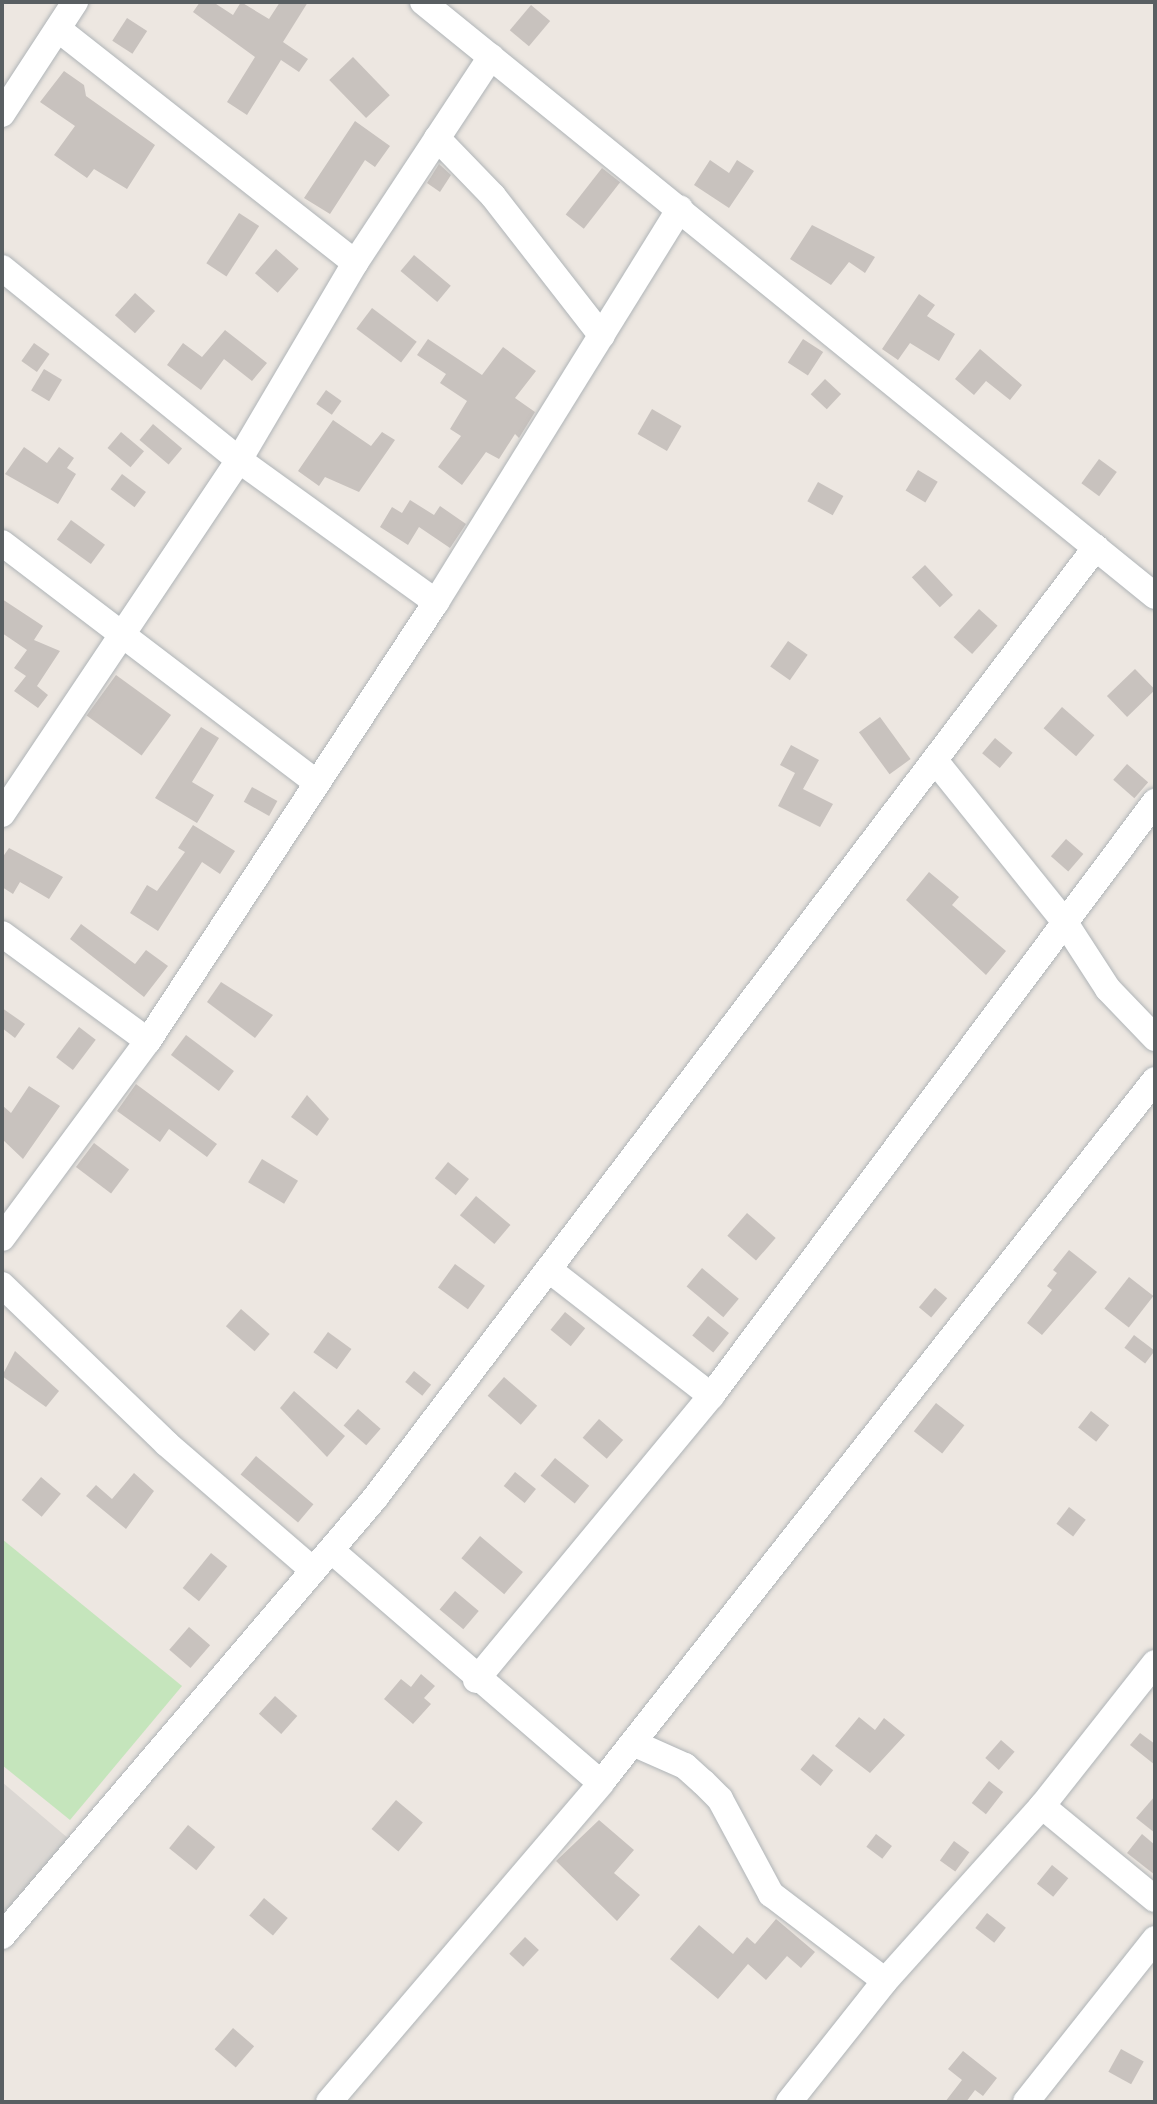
<!DOCTYPE html>
<html>
<head>
<meta charset="utf-8">
<style>
  body { margin:0 }
  #map { position:relative; width:1157px; height:2104px; overflow:hidden; background:#ede7e1; font-family:"Fira Sans",sans-serif }
  div>[style] { position:absolute }
  [style*='--x'] { left:calc(var(--x)*1px); top:calc(var(--y)*1px); width:calc(var(--w)*1px); rotate:calc(var(--a)*1deg) }
  .industrial>* { inset:0; background:#dbd7d3 }
  .green>* { inset:0; background:#c5e5bc }
  .building>* { inset:0; background:#c8c2be; transform-origin:0 0 }
  .roads { filter:drop-shadow(0 0 2px #afb4b7) drop-shadow(0 0 2px #afb4b7) }
  .minor>* { height:26px; margin:-13px; padding:0 13px; transform-origin:13px; border-radius:13px; background:#fff }
  span { translate:-50% -50%; white-space:nowrap; text-align:center; line-height:1.15; -webkit-text-stroke:7px #fff; paint-order:stroke }
  .frame { position:absolute; inset:0; border:4px solid #595f62; pointer-events:none }
</style>
</head>
<body>
<div id="map">
  <div class="industrial">
    <div style="clip-path:polygon(2px 1782px,69px 1839px,2px 1915px)"></div>
  </div>
  <div class="green">
    <div style="clip-path:polygon(2px 1539px,182px 1686px,70px 1820px,2px 1765px)"></div>
  </div>
  <div class="building">
    <div style="clip-path:polygon(200px 2px,213px 2px,233px 15px,241px 2px,269px 19px,280px 2px,308px 2px,283px 42px,308px 59px,299px 72px,281px 60px,247px 115px,227px 102px,255px 57px,193px 12px)"></div>
    <div style="left:531px;top:5px;width:25px;height:33px;rotate:40deg"></div>
    <div style="left:127px;top:18px;width:24px;height:27px;rotate:33deg"></div>
    <div style="left:353px;top:57px;width:53px;height:33px;rotate:46deg"></div>
    <div style="clip-path:polygon(64px 71px,84px 85px,86px 96px,155px 145px,127px 189px,94px 169px,87px 178px,54px 155px,75px 126px,40px 102px)"></div>
    <div style="clip-path:polygon(355px 121px,390px 146px,375px 167px,365px 160px,330px 214px,304px 198px)"></div>
    <div style="clip-path:polygon(710px 160px,729px 173px,737px 160px,754px 171px,729px 208px,694px 185px)"></div>
    <div style="clip-path:polygon(439px 164px,451px 175px,440px 192px,427px 183px)"></div>
    <div style="left:602px;top:168px;width:23px;height:59px;rotate:38deg"></div>
    <div style="left:239px;top:213px;width:24px;height:60px;rotate:33deg"></div>
    <div style="clip-path:polygon(812px 225px,875px 257px,865px 273px,849px 262px,831px 285px,790px 259px)"></div>
    <div style="left:276px;top:249px;width:30px;height:32px;rotate:41deg"></div>
    <div style="left:414px;top:255px;width:48px;height:21px;rotate:40deg"></div>
    <div style="left:135px;top:293px;width:27px;height:30px;rotate:42deg"></div>
    <div style="clip-path:polygon(919px 294px,935px 305px,927px 316px,955px 334px,939px 361px,910px 343px,898px 360px,882px 349px)"></div>
    <div style="left:372px;top:308px;width:56px;height:26px;rotate:37deg"></div>
    <div style="clip-path:polygon(225px 330px,267px 363px,252px 381px,224px 359px,201px 390px,167px 365px,183px 343px,202px 357px)"></div>
    <div style="clip-path:polygon(428px 339px,482px 375px,503px 347px,536px 371px,515px 398px,535px 412px,519px 438px,515px 434px,499px 459px,486px 452px,462px 485px,438px 467px,461px 436px,450px 429px,467px 401px,440px 383px,446px 374px,417px 355px)"></div>
    <div style="left:803px;top:339px;width:24px;height:28px;rotate:33deg"></div>
    <div style="left:34px;top:343px;width:19px;height:22px;rotate:35deg"></div>
    <div style="clip-path:polygon(980px 349px,1022px 385px,1010px 400px,986px 381px,974px 395px,955px 379px)"></div>
    <div style="left:44px;top:369px;width:21px;height:25px;rotate:31deg"></div>
    <div style="left:825px;top:379px;width:22px;height:21px;rotate:43deg"></div>
    <div style="left:326px;top:390px;width:19px;height:17px;rotate:35deg"></div>
    <div style="left:652px;top:409px;width:34px;height:29px;rotate:30deg"></div>
    <div style="clip-path:polygon(333px 420px,371px 446px,382px 432px,395px 440px,359px 492px,325px 477px,319px 486px,298px 471px)"></div>
    <div style="left:153px;top:424px;width:38px;height:21px;rotate:40deg"></div>
    <div style="left:121px;top:432px;width:30px;height:21px;rotate:40deg"></div>
    <div style="clip-path:polygon(24px 447px,47px 463px,59px 447px,74px 458px,67px 468px,76px 474px,58px 504px,5px 474px)"></div>
    <div style="left:1099px;top:459px;width:22px;height:30px;rotate:36deg"></div>
    <div style="left:918px;top:470px;width:23px;height:24px;rotate:31deg"></div>
    <div style="left:122px;top:474px;width:30px;height:19px;rotate:37deg"></div>
    <div style="left:818px;top:482px;width:29px;height:22px;rotate:29deg"></div>
    <div style="clip-path:polygon(410px 500px,434px 515px,440px 506px,466px 524px,450px 548px,419px 527px,408px 545px,380px 527px,392px 507px,402px 513px)"></div>
    <div style="left:71px;top:520px;width:42px;height:24px;rotate:36deg"></div>
    <div style="left:925px;top:565px;width:41px;height:18px;rotate:47deg"></div>
    <div style="clip-path:polygon(2px 599px,43px 626px,34px 640px,60px 651px,37px 686px,48px 695px,38px 708px,14px 691px,26px 676px,14px 668px,27px 650px,2px 633px)"></div>
    <div style="left:979px;top:609px;width:25px;height:38px;rotate:42deg"></div>
    <div style="left:788px;top:641px;width:24px;height:31px;rotate:35deg"></div>
    <div style="left:1135px;top:669px;width:29px;height:39px;rotate:46deg"></div>
    <div style="left:116px;top:675px;width:68px;height:50px;rotate:36deg"></div>
    <div style="left:1062px;top:707px;width:43px;height:28px;rotate:41deg"></div>
    <div style="left:880px;top:717px;width:52px;height:26px;rotate:54deg"></div>
    <div style="clip-path:polygon(201px 727px,219px 738px,192px 782px,214px 795px,197px 823px,155px 798px)"></div>
    <div style="left:995px;top:738px;width:23px;height:20px;rotate:40deg"></div>
    <div style="clip-path:polygon(791px 745px,819px 760px,803px 789px,833px 804px,820px 827px,778px 806px,795px 773px,780px 765px)"></div>
    <div style="left:1127px;top:764px;width:28px;height:21px;rotate:41deg"></div>
    <div style="left:252px;top:787px;width:29px;height:17px;rotate:29deg"></div>
    <div style="clip-path:polygon(193px 825px,235px 851px,220px 874px,202px 862px,158px 931px,130px 913px,147px 885px,157px 891px,185px 852px,178px 848px)"></div>
    <div style="left:1066px;top:839px;width:23px;height:23px;rotate:41deg"></div>
    <div style="clip-path:polygon(9px 848px,63px 877px,49px 899px,20px 882px,13px 894px,2px 887px,2px 858px)"></div>
    <div style="clip-path:polygon(929px 872px,959px 897px,952px 905px,1006px 951px,986px 975px,906px 900px)"></div>
    <div style="clip-path:polygon(81px 924px,135px 964px,146px 950px,168px 966px,144px 997px,70px 939px)"></div>
    <div style="clip-path:polygon(221px 982px,273px 1015px,255px 1038px,207px 1002px)"></div>
    <div style="clip-path:polygon(2px 1008px,25px 1024px,15px 1038px,2px 1028px)"></div>
    <div style="left:79px;top:1027px;width:21px;height:38px;rotate:37deg"></div>
    <div style="left:186px;top:1035px;width:60px;height:25px;rotate:37deg"></div>
    <div style="clip-path:polygon(136px 1084px,217px 1144px,207px 1157px,169px 1129px,160px 1142px,117px 1111px)"></div>
    <div style="clip-path:polygon(29px 1086px,60px 1106px,23px 1159px,2px 1139px,2px 1105px,11px 1113px)"></div>
    <div style="clip-path:polygon(307px 1095px,329px 1119px,317px 1136px,291px 1117px)"></div>
    <div style="left:94px;top:1143px;width:44px;height:30px;rotate:37deg"></div>
    <div style="left:262px;top:1159px;width:42px;height:27px;rotate:31deg"></div>
    <div style="left:448px;top:1162px;width:27px;height:21px;rotate:39deg"></div>
    <div style="left:476px;top:1196px;width:45px;height:25px;rotate:40deg"></div>
    <div style="left:747px;top:1213px;width:38px;height:30px;rotate:41deg"></div>
    <div style="clip-path:polygon(1069px 1250px,1097px 1272px,1042px 1335px,1027px 1323px,1052px 1290px,1047px 1286px,1057px 1273px,1053px 1270px)"></div>
    <div style="left:455px;top:1264px;width:37px;height:29px;rotate:36deg"></div>
    <div style="left:702px;top:1268px;width:48px;height:24px;rotate:40deg"></div>
    <div style="left:1129px;top:1277px;width:31px;height:40px;rotate:38deg"></div>
    <div style="left:935px;top:1288px;width:16px;height:25px;rotate:40deg"></div>
    <div style="left:241px;top:1309px;width:38px;height:23px;rotate:41deg"></div>
    <div style="left:565px;top:1312px;width:26px;height:23px;rotate:39deg"></div>
    <div style="left:708px;top:1316px;width:27px;height:25px;rotate:39deg"></div>
    <div style="left:328px;top:1332px;width:29px;height:25px;rotate:36deg"></div>
    <div style="left:1134px;top:1335px;width:26px;height:16px;rotate:37deg"></div>
    <div style="clip-path:polygon(15px 1351px,59px 1391px,46px 1407px,2px 1376px)"></div>
    <div style="left:414px;top:1371px;width:22px;height:14px;rotate:39deg"></div>
    <div style="left:504px;top:1377px;width:44px;height:25px;rotate:41deg"></div>
    <div style="clip-path:polygon(294px 1391px,345px 1436px,327px 1457px,280px 1408px)"></div>
    <div style="left:936px;top:1403px;width:36px;height:36px;rotate:38deg"></div>
    <div style="left:358px;top:1409px;width:30px;height:22px;rotate:41deg"></div>
    <div style="left:1091px;top:1411px;width:23px;height:21px;rotate:38deg"></div>
    <div style="left:599px;top:1419px;width:32px;height:25px;rotate:41deg"></div>
    <div style="left:256px;top:1456px;width:75px;height:24px;rotate:40deg"></div>
    <div style="left:555px;top:1458px;width:44px;height:23px;rotate:39deg"></div>
    <div style="left:515px;top:1472px;width:27px;height:18px;rotate:39deg"></div>
    <div style="clip-path:polygon(134px 1473px,154px 1491px,126px 1529px,86px 1496px,96px 1485px,112px 1499px)"></div>
    <div style="left:41px;top:1477px;width:26px;height:30px;rotate:40deg"></div>
    <div style="left:1069px;top:1507px;width:21px;height:21px;rotate:37deg"></div>
    <div style="left:480px;top:1536px;width:56px;height:29px;rotate:40deg"></div>
    <div style="left:211px;top:1553px;width:21px;height:45px;rotate:39deg"></div>
    <div style="left:455px;top:1591px;width:31px;height:24px;rotate:40deg"></div>
    <div style="left:189px;top:1627px;width:28px;height:30px;rotate:41deg"></div>
    <div style="clip-path:polygon(421px 1674px,435px 1686px,424px 1698px,431px 1704px,413px 1724px,384px 1699px,401px 1679px,411px 1687px)"></div>
    <div style="left:275px;top:1696px;width:30px;height:24px;rotate:42deg"></div>
    <div style="clip-path:polygon(859px 1717px,875px 1730px,884px 1718px,905px 1735px,870px 1773px,835px 1746px)"></div>
    <div style="clip-path:polygon(1140px 1733px,1155px 1744px,1155px 1765px,1130px 1745px)"></div>
    <div style="left:1001px;top:1740px;width:18px;height:24px;rotate:41deg"></div>
    <div style="left:813px;top:1754px;width:26px;height:20px;rotate:39deg"></div>
    <div style="left:989px;top:1781px;width:18px;height:28px;rotate:38deg"></div>
    <div style="clip-path:polygon(1155px 1796px,1155px 1833px,1136px 1818px)"></div>
    <div style="left:396px;top:1800px;width:35px;height:38px;rotate:40deg"></div>
    <div style="clip-path:polygon(599px 1820px,634px 1850px,614px 1873px,640px 1895px,617px 1921px,556px 1861px)"></div>
    <div style="left:188px;top:1825px;width:35px;height:30px;rotate:39deg"></div>
    <div style="left:876px;top:1834px;width:20px;height:16px;rotate:37deg"></div>
    <div style="clip-path:polygon(1142px 1834px,1155px 1845px,1155px 1875px,1127px 1853px)"></div>
    <div style="left:954px;top:1841px;width:19px;height:24px;rotate:36deg"></div>
    <div style="left:1052px;top:1865px;width:21px;height:24px;rotate:39deg"></div>
    <div style="left:264px;top:1898px;width:31px;height:23px;rotate:40deg"></div>
    <div style="left:987px;top:1913px;width:24px;height:19px;rotate:38deg"></div>
    <div style="clip-path:polygon(776px 1919px,815px 1952px,801px 1968px,787px 1956px,766px 1980px,748px 1964px,718px 1999px,670px 1959px,699px 1925px,733px 1954px,747px 1937px,755px 1944px)"></div>
    <div style="left:525px;top:1937px;width:19px;height:23px;rotate:43deg"></div>
    <div style="left:233px;top:2028px;width:28px;height:28px;rotate:41deg"></div>
    <div style="left:1121px;top:2049px;width:26px;height:26px;rotate:29deg"></div>
    <div style="clip-path:polygon(963px 2051px,997px 2078px,983px 2096px,975px 2090px,966px 2102px,945px 2102px,962px 2080px,948px 2069px)"></div>
  </div>
  <div class="roads">
    <div class="minor">
      <div style="--x:423;--y:2;--w:943;--a:39.06"></div>
      <div style="--x:58;--y:29;--w:378;--a:38.2"></div>
      <div style="--x:2;--y:114;--w:134;--a:-56.9"></div>
      <div style="--x:437;--y:138;--w:81;--a:46"></div>
      <div style="--x:493;--y:196;--w:177;--a:52.1"></div>
      <div style="--x:2;--y:268;--w:305;--a:39"></div>
      <div style="--x:239;--y:460;--w:243;--a:35.8"></div>
      <div style="--x:2;--y:543;--w:396;--a:37.3"></div>
      <div style="--x:937;--y:763;--w:203;--a:51.2"></div>
      <div style="--x:1064;--y:921;--w:81;--a:57.1"></div>
      <div style="--x:1108;--y:989;--w:68;--a:46.2"></div>
      <div style="--x:2;--y:814;--w:426;--a:-56.2"></div>
      <div style="--x:239;--y:460;--w:229;--a:-59.5"></div>
      <div style="--x:355;--y:263;--w:247;--a:-56.6"></div>
      <div style="--x:2;--y:934;--w:181;--a:36.2"></div>
      <div style="--x:2;--y:1238;--w:245;--a:-53.5"></div>
      <div style="--x:148;--y:1041;--w:525;--a:-56.73"></div>
      <div style="--x:436;--y:602;--w:463;--a:-58.2"></div>
      <div style="--x:552;--y:1272;--w:202;--a:37.9"></div>
      <div style="--x:2;--y:1285;--w:229;--a:43.9"></div>
      <div style="--x:167;--y:1444;--w:191;--a:40.8"></div>
      <div style="--x:332;--y:1551;--w:355;--a:40.8"></div>
      <div style="--x:476;--y:1680;--w:369;--a:-50.4"></div>
      <div style="--x:711;--y:1396;--w:742;--a:-53.22"></div>
      <div style="--x:633;--y:1743;--w:57;--a:23.9"></div>
      <div style="--x:685;--y:1766;--w:24;--a:42"></div>
      <div style="--x:703;--y:1782;--w:24;--a:45"></div>
      <div style="--x:720;--y:1799;--w:108;--a:61.8"></div>
      <div style="--x:771;--y:1894;--w:143;--a:37.3"></div>
      <div style="--x:1042;--y:1806;--w:146;--a:39.5"></div>
      <div style="--x:2;--y:1936;--w:575;--a:-49.58"></div>
      <div style="--x:375;--y:1498;--w:1193;--a:-52.83"></div>
      <div style="--x:329;--y:2102;--w:419;--a:-49.5"></div>
      <div style="--x:601;--y:1783;--w:895;--a:-51.76"></div>
      <div style="--x:789;--y:2102;--w:154;--a:-51.6"></div>
      <div style="--x:885;--y:1981;--w:235;--a:-48.1"></div>
      <div style="--x:1042;--y:1806;--w:182;--a:-51.7"></div>
      <div style="--x:1026;--y:2102;--w:208;--a:-51.6"></div>
    </div>
  </div>
  <div class="frame"></div>
</div>
</body>
</html>
